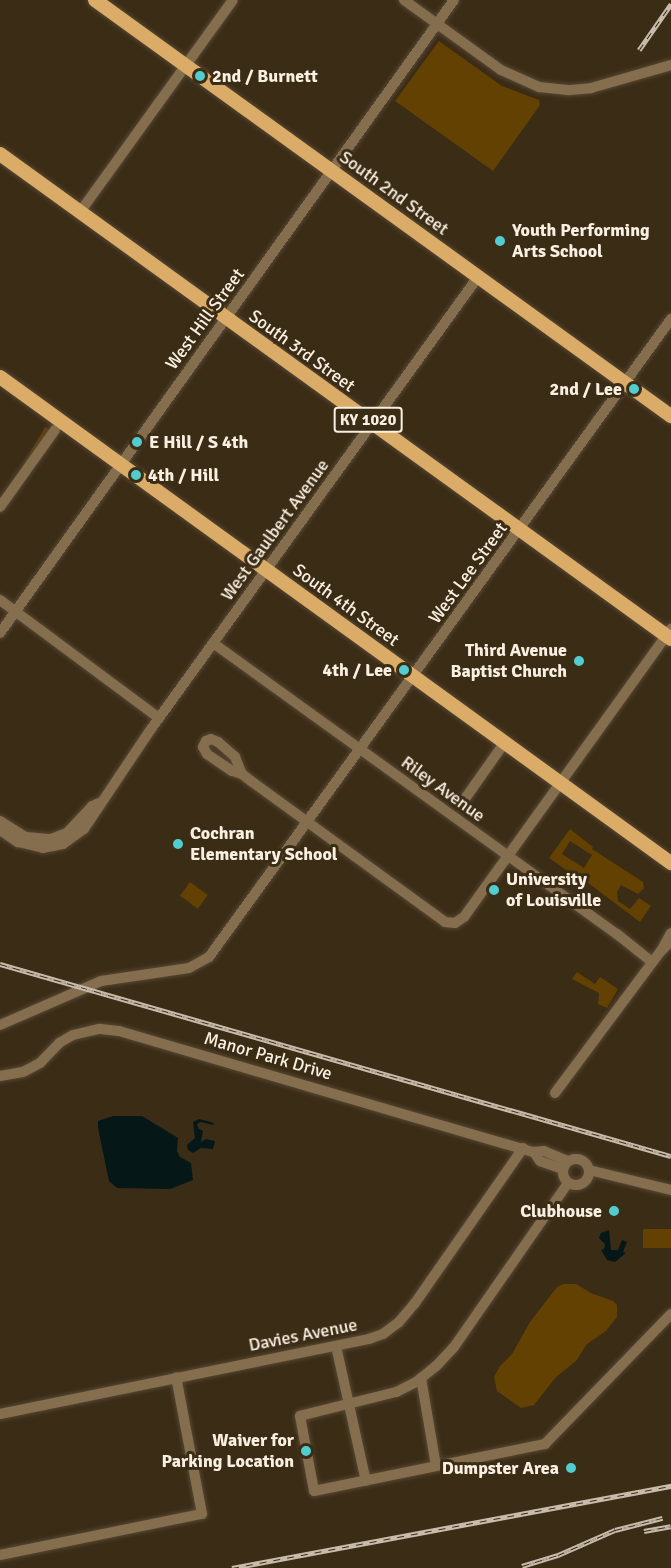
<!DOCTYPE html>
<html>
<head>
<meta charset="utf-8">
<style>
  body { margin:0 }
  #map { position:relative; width:671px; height:1568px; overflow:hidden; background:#3b2c16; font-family:Signika,sans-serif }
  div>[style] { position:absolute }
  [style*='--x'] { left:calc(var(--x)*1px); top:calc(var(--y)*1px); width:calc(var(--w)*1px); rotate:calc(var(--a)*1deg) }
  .green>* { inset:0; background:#624103; transform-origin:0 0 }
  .water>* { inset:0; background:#061718 }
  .roads { filter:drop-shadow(0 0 2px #564733) drop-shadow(0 0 2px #564733) }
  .minor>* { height:10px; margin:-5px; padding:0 5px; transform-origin:5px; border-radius:5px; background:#856e4e }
  .minor>.ring { margin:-5px; padding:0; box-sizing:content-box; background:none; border:10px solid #856e4e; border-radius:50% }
  .major>* { height:14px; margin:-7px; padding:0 7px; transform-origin:7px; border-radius:7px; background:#dbac68 }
  .rail>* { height:4.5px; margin-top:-2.25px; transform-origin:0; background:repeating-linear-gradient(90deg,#3b2c16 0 7px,#c7bbab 0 14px); box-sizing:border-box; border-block:2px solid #c7bbab }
  .dots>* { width:16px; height:16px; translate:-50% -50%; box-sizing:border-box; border:3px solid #3b2c16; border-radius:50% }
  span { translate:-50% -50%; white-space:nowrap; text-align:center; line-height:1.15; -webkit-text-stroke:6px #3b2c16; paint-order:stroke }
  .shield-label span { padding:2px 4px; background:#3b2c16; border:2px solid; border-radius:4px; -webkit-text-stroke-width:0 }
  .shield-label { font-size:16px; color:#faf0e2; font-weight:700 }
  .poi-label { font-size:18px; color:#faf0e2; font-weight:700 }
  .left { translate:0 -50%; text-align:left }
  .right { translate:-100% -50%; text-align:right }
  .street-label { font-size:18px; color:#faf0e2 }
</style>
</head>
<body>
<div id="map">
  <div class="green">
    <div style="clip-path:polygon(439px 41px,502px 86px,539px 100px,540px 105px,493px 171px,395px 101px)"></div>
    <div style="left:45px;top:427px;width:8px;height:75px;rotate:30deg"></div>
    <div style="clip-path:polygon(evenodd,570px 829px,593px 847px,592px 849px,643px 882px,644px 888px,638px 894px,621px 885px,617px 892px,618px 901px,630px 909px,639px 898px,651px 906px,640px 922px,571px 870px,569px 872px,549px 858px,570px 829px,570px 841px,592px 855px,584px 868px,562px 854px,570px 841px)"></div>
    <div style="left:190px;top:882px;width:22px;height:17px;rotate:36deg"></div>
    <div style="clip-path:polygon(577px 972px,595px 984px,600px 977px,618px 989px,607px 1008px,598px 1004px,599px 993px,572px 979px)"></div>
    <div style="left:671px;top:1229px;width:19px;height:28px;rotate:90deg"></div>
    <div style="clip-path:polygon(563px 1284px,576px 1284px,591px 1293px,613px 1301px,617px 1305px,617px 1317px,606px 1331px,587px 1344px,576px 1361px,556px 1377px,534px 1405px,521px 1408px,497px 1391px,494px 1377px,500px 1366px,512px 1354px,530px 1322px,557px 1287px)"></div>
  </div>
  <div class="water">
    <div style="clip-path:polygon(113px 1116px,142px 1116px,178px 1138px,177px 1151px,180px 1157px,191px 1163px,193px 1180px,170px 1189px,117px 1188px,109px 1181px,98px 1128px,98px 1121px)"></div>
    <div style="clip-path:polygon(199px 1119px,214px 1123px,213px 1125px,201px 1122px,197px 1124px,199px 1129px,203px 1131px,201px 1142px,206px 1139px,215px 1141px,213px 1149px,201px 1148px,193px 1153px,188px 1150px,187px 1145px,195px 1138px,193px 1122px)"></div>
    <div style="clip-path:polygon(609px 1230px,611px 1250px,618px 1250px,622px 1240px,627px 1242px,623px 1252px,626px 1253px,615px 1262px,607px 1260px,601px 1250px,604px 1249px,605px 1244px,599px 1238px,601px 1233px)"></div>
  </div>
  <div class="roads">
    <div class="minor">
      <div style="--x:404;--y:0;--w:120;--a:35.8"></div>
      <div style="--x:501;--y:70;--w:42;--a:24.1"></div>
      <div style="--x:539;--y:87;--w:31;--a:6"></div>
      <div style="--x:570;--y:90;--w:21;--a:-5"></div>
      <div style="--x:591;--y:88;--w:83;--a:-16"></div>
      <div style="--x:80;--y:212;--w:261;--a:-54.2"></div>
      <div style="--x:0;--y:507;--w:95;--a:-54.5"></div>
      <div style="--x:0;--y:600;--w:198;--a:36.6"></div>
      <div style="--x:0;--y:633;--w:779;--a:-54.35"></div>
      <div style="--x:213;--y:643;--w:498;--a:35.8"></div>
      <div style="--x:617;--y:934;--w:45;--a:38.7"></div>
      <div style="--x:242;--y:774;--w:10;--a:-163"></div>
      <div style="--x:232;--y:771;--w:30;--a:-146"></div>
      <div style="--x:207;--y:754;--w:8;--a:-120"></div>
      <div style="--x:203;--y:747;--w:7;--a:-63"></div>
      <div style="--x:206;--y:741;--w:5;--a:-22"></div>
      <div style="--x:211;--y:739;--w:8;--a:23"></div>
      <div style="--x:218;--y:742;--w:23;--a:41"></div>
      <div style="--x:235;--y:757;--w:18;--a:68"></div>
      <div style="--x:242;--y:774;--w:11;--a:38"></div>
      <div style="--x:251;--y:781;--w:240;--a:36"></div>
      <div style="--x:445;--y:922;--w:10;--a:6"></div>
      <div style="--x:455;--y:923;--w:11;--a:-34"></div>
      <div style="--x:464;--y:917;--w:355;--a:-54.3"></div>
      <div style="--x:462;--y:803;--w:75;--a:-54.8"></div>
      <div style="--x:0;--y:821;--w:31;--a:32"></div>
      <div style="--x:26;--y:837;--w:25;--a:5"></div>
      <div style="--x:51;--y:839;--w:17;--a:-21"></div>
      <div style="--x:67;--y:833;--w:37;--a:-47"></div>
      <div style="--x:92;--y:806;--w:8;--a:-23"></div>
      <div style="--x:0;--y:830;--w:22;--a:34"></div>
      <div style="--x:18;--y:842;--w:26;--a:13"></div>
      <div style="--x:43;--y:848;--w:20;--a:-11"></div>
      <div style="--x:63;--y:844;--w:26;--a:-36"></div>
      <div style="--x:84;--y:829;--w:120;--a:-56.2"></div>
      <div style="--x:151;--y:729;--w:558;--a:-54.12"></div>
      <div style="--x:671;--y:933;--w:21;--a:119"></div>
      <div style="--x:661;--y:951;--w:14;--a:-45"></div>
      <div style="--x:0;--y:1025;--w:110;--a:-23.5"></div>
      <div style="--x:101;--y:981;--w:89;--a:-8.4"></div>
      <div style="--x:189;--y:968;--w:23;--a:-29"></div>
      <div style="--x:209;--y:957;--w:788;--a:-54.09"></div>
      <div style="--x:0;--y:1076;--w:23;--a:-10"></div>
      <div style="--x:23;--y:1072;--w:19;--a:-28"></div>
      <div style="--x:40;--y:1063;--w:28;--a:-46"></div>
      <div style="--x:59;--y:1043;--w:16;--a:-30"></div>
      <div style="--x:73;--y:1035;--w:28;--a:-13"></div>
      <div style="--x:100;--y:1029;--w:19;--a:6"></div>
      <div style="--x:119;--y:1031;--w:432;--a:16.3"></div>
      <div style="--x:555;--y:1093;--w:177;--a:-53.3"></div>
      <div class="ring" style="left:563px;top:1159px;width:16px;height:16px"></div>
      <div style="--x:563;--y:1169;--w:24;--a:-161"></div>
      <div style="--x:540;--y:1161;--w:11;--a:-124"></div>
      <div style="--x:534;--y:1152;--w:10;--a:-6"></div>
      <div style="--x:544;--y:1151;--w:26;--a:23"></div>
      <div style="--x:589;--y:1170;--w:84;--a:13.7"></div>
      <div style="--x:568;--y:1183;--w:200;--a:124.8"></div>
      <div style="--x:454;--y:1347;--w:26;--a:133"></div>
      <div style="--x:436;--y:1366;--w:26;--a:141"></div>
      <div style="--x:416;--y:1382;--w:22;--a:153"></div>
      <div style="--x:396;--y:1392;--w:99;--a:166"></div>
      <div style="--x:300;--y:1416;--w:76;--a:79.4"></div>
      <div style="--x:314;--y:1491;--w:236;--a:-11.5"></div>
      <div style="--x:545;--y:1444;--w:181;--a:-45.9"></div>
      <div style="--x:336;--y:1346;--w:138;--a:77.5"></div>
      <div style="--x:421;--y:1378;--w:89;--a:80.3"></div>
      <div style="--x:0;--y:1414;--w:377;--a:-11.5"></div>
      <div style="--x:369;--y:1339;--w:15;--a:-20"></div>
      <div style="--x:383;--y:1334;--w:20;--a:-37"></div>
      <div style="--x:399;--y:1322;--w:25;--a:-50"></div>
      <div style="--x:415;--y:1303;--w:189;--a:-55.1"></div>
      <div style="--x:0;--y:1555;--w:206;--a:-11.5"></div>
      <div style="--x:202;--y:1514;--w:139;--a:-100.7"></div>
    </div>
    <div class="major">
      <div style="--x:95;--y:0;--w:711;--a:35.84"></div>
      <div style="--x:0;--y:154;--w:828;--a:35.86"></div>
      <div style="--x:0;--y:377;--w:829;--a:35.92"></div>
    </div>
  </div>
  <div class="rail">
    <div style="--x:639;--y:50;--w:56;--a:-55.2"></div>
    <div style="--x:0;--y:964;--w:698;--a:15.97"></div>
    <div style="--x:644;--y:1531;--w:27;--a:-10"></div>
    <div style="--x:522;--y:1566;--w:38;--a:-17"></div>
    <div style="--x:558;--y:1555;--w:62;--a:-23.7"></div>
    <div style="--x:615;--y:1530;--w:49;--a:-14.3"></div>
    <div style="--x:232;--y:1568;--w:447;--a:-10.6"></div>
  </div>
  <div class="dots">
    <div style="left:200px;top:76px;background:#52cdcf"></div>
    <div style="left:500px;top:241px;background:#52cdcf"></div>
    <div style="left:634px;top:389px;background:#52cdcf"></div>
    <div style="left:137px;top:442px;background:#52cdcf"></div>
    <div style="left:136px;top:475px;background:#52cdcf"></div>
    <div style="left:579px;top:661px;background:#52cdcf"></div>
    <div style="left:404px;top:670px;background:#52cdcf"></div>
    <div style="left:178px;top:844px;background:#52cdcf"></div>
    <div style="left:494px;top:890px;background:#52cdcf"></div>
    <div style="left:614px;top:1211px;background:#52cdcf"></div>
    <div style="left:306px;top:1451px;background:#52cdcf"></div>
    <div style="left:571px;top:1468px;background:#52cdcf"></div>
  </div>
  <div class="shield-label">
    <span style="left:368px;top:420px">KY 1020</span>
  </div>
  <div class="poi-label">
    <span class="left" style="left:212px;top:76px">2nd / Burnett</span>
    <span class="left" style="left:512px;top:241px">Youth Performing<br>Arts School</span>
    <span class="right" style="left:622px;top:389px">2nd / Lee</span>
    <span class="left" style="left:149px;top:442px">E Hill / S 4th</span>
    <span class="left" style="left:148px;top:475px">4th / Hill</span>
    <span class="right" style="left:567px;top:661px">Third Avenue<br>Baptist Church</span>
    <span class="right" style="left:392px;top:670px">4th / Lee</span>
    <span class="left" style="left:190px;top:844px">Cochran<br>Elementary School</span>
    <span class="left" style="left:506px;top:890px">University<br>of Louisville</span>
    <span class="right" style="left:602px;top:1211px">Clubhouse</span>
    <span class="right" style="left:294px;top:1451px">Waiver for<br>Parking Location</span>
    <span class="right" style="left:559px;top:1468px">Dumpster Area</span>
  </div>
  <div class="street-label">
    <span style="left:394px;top:193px;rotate:36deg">South 2nd Street</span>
    <span style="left:205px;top:319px;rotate:-54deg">West Hill Street</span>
    <span style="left:302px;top:351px;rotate:36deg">South 3rd Street</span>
    <span style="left:275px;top:530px;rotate:-54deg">West Gaulbert Avenue</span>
    <span style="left:468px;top:573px;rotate:-54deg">West Lee Street</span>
    <span style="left:346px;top:605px;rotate:36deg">South 4th Street</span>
    <span style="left:443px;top:789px;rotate:36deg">Riley Avenue</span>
    <span style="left:268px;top:1056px;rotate:16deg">Manor Park Drive</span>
    <span style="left:303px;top:1335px;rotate:-11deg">Davies Avenue</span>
  </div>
</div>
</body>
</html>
